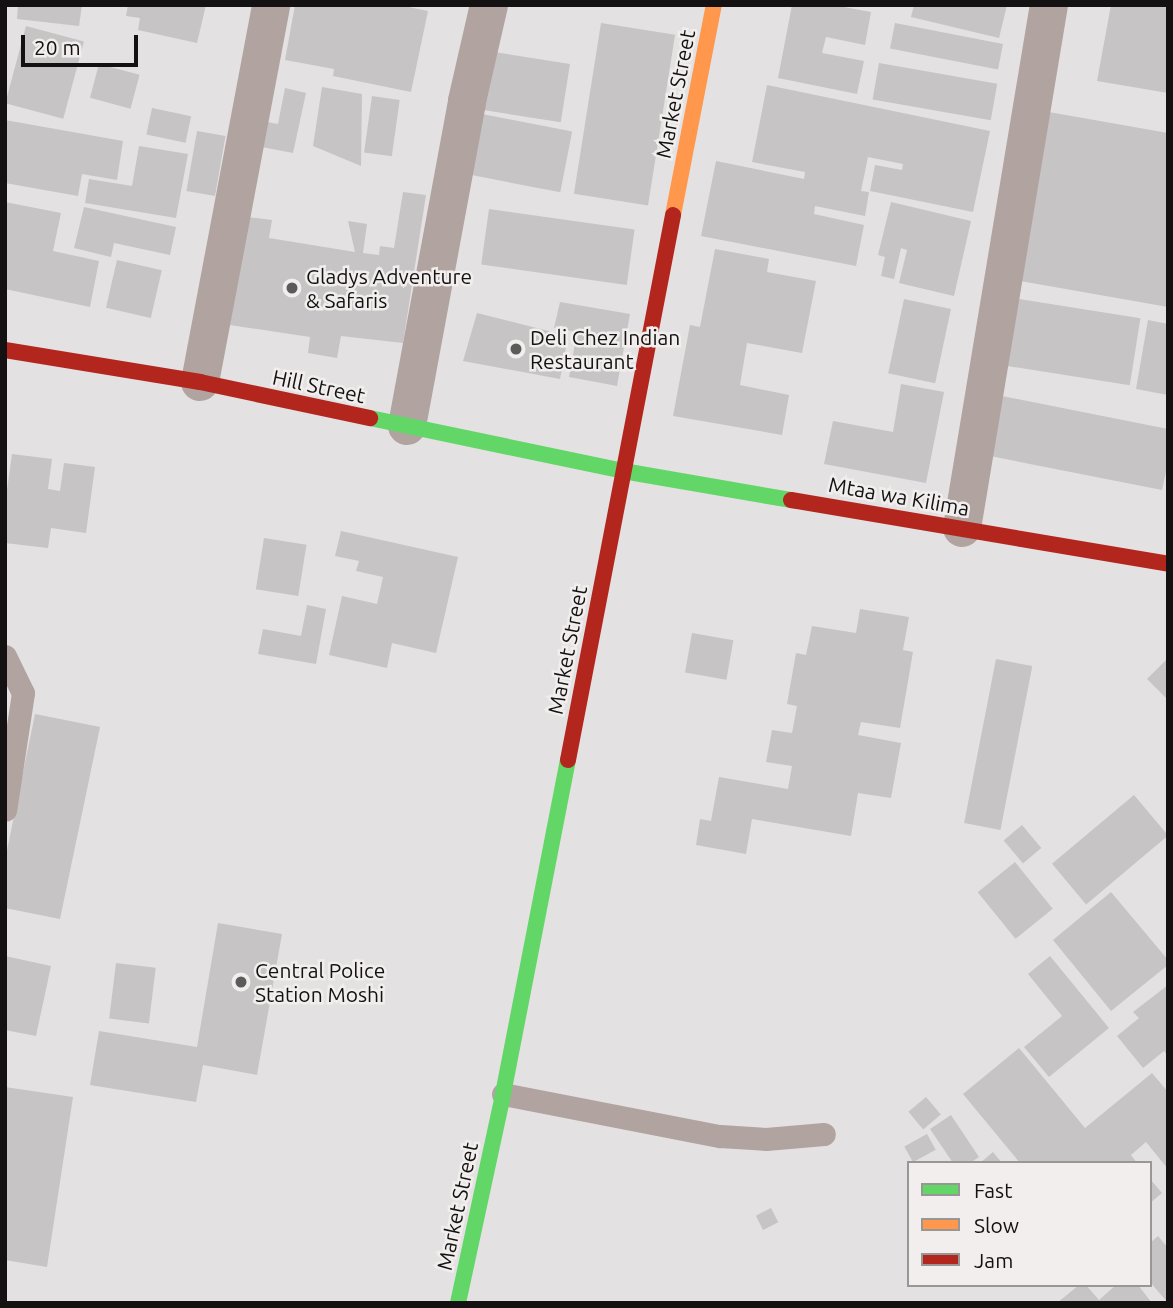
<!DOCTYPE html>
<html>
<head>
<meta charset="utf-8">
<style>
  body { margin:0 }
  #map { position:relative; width:1173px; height:1308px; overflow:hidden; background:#e4e1e2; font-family:Ubuntu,sans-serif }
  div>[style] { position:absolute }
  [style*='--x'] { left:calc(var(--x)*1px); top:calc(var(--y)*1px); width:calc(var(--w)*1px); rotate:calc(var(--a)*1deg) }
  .building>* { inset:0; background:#c6c4c5; transform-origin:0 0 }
  .lane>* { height:23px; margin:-11.5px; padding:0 11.5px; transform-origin:11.5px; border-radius:11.5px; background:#b1a39f }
  .street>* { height:38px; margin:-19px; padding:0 19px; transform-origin:19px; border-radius:19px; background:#b1a39f }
  .fast>* { height:16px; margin:-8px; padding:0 8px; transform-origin:8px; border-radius:8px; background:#63d668 }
  .slow>* { height:16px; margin:-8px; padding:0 8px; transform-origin:8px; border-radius:8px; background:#ff974d }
  .jam>* { height:16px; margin:-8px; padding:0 8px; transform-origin:8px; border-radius:8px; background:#b3261e }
  .dots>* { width:19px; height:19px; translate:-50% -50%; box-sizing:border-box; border:4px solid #f2eeee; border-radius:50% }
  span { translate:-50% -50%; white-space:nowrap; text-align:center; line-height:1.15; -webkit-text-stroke:5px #f2eeee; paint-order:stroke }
  .street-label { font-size:21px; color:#131111 }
  .poi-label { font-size:21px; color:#131111 }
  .left { translate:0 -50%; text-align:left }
  .frame { position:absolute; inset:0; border:7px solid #131111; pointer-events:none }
  .legend { position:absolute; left:907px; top:1161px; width:245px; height:126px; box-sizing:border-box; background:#f2eeee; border:2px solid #999696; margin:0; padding:9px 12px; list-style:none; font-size:21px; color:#131111 }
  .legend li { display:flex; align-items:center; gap:14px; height:35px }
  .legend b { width:35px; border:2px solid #999696 }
  .scale { position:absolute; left:21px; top:35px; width:117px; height:32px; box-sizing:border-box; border:4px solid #131111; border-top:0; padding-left:9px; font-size:21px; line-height:24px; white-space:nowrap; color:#131111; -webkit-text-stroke:5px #f2eeee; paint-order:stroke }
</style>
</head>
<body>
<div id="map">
  <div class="building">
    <div style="clip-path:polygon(18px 5px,82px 5px,79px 26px,17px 19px)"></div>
    <div style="clip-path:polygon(128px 5px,206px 5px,197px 43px,138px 30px,140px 18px,126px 16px)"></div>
    <div style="clip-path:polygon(295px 5px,399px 5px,428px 11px,411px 92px,333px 76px,334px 69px,285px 60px)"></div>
    <div style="clip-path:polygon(792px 5px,833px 5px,871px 12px,865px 45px,826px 37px,822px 53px,864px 61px,857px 94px,778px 78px)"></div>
    <div style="clip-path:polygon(914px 5px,1007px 5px,999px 38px,911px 17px)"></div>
    <div style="clip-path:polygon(1111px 5px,1168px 5px,1168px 93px,1097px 81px)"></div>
    <div style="left:601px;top:23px;width:75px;height:173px;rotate:9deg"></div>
    <div style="left:895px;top:23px;width:110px;height:26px;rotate:11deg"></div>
    <div style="left:26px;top:26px;width:60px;height:80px;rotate:15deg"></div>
    <div style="left:488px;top:51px;width:83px;height:59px;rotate:9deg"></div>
    <div style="left:879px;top:63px;width:120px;height:37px;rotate:10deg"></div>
    <div style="left:99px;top:64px;width:42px;height:35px;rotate:15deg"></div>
    <div style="clip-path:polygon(767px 85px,990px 131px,973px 212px,870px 191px,875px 165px,902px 170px,903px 164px,868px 157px,861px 191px,869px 192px,865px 216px,815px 206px,814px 214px,864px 225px,856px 266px,701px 236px,716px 161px,804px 179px,805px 172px,752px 162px)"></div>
    <div style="clip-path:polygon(322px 87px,362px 94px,361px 166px,313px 146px)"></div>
    <div style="clip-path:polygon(285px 88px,306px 93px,293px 153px,251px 145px,256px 120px,278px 124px)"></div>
    <div style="left:372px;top:96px;width:28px;height:57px;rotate:8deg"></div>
    <div style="left:152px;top:108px;width:40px;height:27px;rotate:12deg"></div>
    <div style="clip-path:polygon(1043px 111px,1168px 133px,1168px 307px,1014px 280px)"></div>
    <div style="left:472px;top:112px;width:102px;height:62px;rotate:11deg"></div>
    <div style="clip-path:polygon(5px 120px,123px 141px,117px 180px,82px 174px,78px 196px,5px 183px)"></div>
    <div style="left:197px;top:131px;width:29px;height:61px;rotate:10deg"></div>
    <div style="clip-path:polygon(139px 146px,188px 154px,176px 218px,85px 203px,89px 179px,132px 186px)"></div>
    <div style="clip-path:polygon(403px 192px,426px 195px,403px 343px,341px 336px,337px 358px,308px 353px,310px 337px,230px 325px,247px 217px,272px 220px,269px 238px,355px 252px,348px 221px,367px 224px,363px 253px,379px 255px,380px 246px,394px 248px)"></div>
    <div style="clip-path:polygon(5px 202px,61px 213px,53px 251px,99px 261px,90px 307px,5px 289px)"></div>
    <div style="clip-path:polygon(891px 202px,971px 221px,954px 296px,899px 283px,907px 250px,901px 248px,894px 279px,881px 276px,885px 257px,878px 255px)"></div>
    <div style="clip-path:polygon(84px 207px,176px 227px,170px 255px,114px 243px,111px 257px,74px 248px)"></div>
    <div style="left:489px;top:209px;width:147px;height:56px;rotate:8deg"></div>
    <div style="clip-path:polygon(715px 249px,769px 259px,767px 272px,816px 281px,802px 353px,747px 343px,740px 385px,789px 395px,782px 435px,673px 416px,690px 325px,700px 327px)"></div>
    <div style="left:117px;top:260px;width:46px;height:49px;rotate:13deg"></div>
    <div style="left:1013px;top:298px;width:129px;height:68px;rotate:9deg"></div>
    <div style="left:904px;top:299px;width:48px;height:76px;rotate:12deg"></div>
    <div style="clip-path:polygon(560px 302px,630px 314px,617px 386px,569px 377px,577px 332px,554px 328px)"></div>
    <div style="clip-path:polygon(477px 313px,568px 336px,560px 379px,463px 361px)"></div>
    <div style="clip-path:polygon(1148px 320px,1168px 324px,1168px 395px,1136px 389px)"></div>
    <div style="clip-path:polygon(901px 384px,944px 392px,926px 483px,824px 464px,833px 421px,893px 432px)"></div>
    <div style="clip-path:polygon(1002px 396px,1168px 429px,1168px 463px,1162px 490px,990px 456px)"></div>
    <div style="clip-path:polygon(12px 454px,52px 459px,48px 489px,60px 491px,64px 463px,95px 467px,86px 533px,51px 528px,48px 548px,5px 543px,5px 504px)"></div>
    <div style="clip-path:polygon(341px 531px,458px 557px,436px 653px,392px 643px,387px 668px,329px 655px,342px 596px,377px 604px,383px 577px,356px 571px,359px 561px,335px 556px)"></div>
    <div style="left:264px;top:538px;width:43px;height:52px;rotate:9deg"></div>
    <div style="clip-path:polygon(307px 605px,326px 609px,316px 664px,258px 654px,263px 629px,301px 636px)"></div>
    <div style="clip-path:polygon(860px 609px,909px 617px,903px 650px,913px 652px,900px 728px,861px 722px,858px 735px,901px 743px,891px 798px,858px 793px,851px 836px,752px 819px,746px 854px,696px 845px,700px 819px,711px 821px,719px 777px,788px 789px,792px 766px,766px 762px,772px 730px,792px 733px,797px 706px,787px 704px,796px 653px,806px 655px,812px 626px,856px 633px)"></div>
    <div style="left:692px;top:633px;width:42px;height:40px;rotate:10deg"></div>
    <div style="clip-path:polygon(1168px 658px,1168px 700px,1147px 679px)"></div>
    <div style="left:996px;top:659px;width:37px;height:167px;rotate:11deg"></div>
    <div style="clip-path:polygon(35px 714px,100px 727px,60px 919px,5px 908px,5px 860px)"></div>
    <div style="left:1134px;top:795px;width:53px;height:107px;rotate:50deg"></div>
    <div style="left:1022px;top:825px;width:30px;height:24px;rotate:50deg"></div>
    <div style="left:1015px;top:862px;width:60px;height:48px;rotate:51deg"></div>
    <div style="clip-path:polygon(1111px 892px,1168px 960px,1168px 965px,1111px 1011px,1053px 940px)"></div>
    <div style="clip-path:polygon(218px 923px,282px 934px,257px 1075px,203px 1065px,196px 1102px,90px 1085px,99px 1031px,197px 1047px)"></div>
    <div style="clip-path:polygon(5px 956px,51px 966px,36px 1036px,5px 1030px)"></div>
    <div style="clip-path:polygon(1050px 956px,1109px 1028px,1049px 1077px,1024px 1047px,1062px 1016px,1028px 974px)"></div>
    <div style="left:116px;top:963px;width:40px;height:56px;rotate:7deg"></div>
    <div style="clip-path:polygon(1168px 985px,1168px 1056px,1164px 1051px,1143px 1068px,1117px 1036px,1139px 1018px,1133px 1012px)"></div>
    <div style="clip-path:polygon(1019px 1048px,1085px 1128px,1152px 1073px,1168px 1092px,1168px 1169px,1146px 1142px,1131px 1155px,1137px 1163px,1020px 1163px,963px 1094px)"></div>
    <div style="clip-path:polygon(5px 1087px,73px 1097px,47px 1267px,5px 1260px)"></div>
    <div style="left:926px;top:1097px;width:23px;height:23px;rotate:50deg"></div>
    <div style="clip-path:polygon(951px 1115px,979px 1157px,970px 1163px,953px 1163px,930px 1129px)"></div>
    <div style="left:927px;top:1134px;width:18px;height:26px;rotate:61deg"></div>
    <div style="clip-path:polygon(993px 1152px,1002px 1163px,980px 1163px)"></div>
    <div style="clip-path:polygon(1150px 1179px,1162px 1193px,1150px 1203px)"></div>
    <div style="left:771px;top:1208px;width:16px;height:17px;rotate:63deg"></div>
    <div style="clip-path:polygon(1158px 1236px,1168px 1248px,1168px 1303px,1150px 1282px,1150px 1243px)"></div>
    <div style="clip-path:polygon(1079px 1285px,1086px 1285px,1099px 1300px,1116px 1285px,1138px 1285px,1152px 1303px,1057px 1303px)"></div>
  </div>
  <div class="lane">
    <div style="--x:5;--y:656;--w:41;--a:64.1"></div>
    <div style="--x:23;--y:693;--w:118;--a:98.7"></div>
    <div style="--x:503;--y:1094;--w:221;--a:11"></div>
    <div style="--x:720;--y:1136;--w:46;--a:3.7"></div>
    <div style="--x:766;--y:1139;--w:58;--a:-4.9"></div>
  </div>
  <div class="street">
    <div style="--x:200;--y:382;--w:384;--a:-79.3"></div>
    <div style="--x:407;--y:426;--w:330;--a:-79.5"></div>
    <div style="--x:467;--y:101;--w:98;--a:-77.1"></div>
    <div style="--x:962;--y:528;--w:530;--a:-80.56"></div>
  </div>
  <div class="fast">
    <div style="--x:370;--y:418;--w:258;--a:11.8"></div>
    <div style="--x:623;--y:471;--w:170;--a:9.8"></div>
    <div style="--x:458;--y:1303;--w:214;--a:-77.8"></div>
    <div style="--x:503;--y:1094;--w:340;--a:-79"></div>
  </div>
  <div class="slow">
    <div style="--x:673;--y:215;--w:214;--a:-79"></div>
  </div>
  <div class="jam">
    <div style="--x:5;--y:350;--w:198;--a:9.3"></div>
    <div style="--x:200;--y:382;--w:174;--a:12"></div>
    <div style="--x:791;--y:500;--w:382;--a:9.6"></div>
    <div style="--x:568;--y:760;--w:555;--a:-79.09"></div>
  </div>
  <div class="dots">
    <div style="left:292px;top:288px;background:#5c5a5a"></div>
    <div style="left:516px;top:349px;background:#5c5a5a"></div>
    <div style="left:241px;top:982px;background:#5c5a5a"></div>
  </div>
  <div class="street-label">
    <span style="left:675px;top:94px;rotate:-79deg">Market Street</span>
    <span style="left:319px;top:386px;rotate:12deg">Hill Street</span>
    <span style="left:899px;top:496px;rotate:10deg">Mtaa wa Kilima</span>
    <span style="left:567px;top:650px;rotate:-79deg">Market Street</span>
    <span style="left:457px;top:1206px;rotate:-78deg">Market Street</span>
  </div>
  <div class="poi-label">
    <span class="left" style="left:306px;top:288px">Gladys Adventure<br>&amp; Safaris</span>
    <span class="left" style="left:530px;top:349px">Deli Chez Indian<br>Restaurant</span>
    <span class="left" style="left:255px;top:982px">Central Police<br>Station Moshi</span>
  </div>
  <div class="frame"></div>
  <ul class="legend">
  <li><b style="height:9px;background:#63d668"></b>Fast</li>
  <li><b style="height:9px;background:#ff974d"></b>Slow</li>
  <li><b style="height:9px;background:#b3261e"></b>Jam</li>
  </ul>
  <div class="scale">20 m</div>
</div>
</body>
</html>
